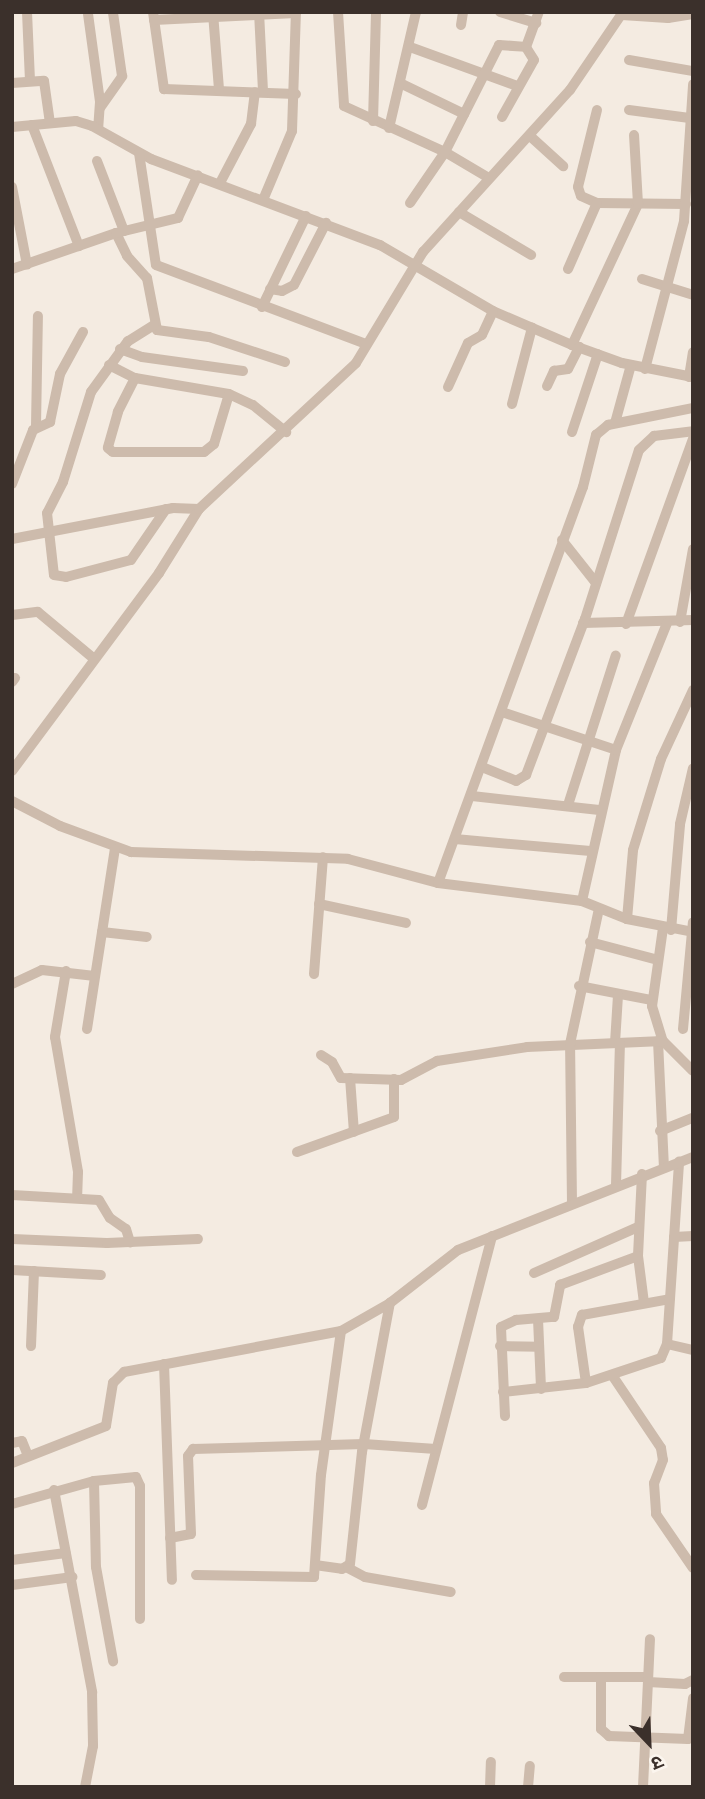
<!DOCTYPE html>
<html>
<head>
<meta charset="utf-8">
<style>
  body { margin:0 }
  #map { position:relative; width:705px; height:1799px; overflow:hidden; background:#f4ebe1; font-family:Jost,"Noto Sans Devanagari",sans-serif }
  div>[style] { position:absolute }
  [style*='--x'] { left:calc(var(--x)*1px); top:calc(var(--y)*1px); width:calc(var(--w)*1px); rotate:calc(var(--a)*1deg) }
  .street>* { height:10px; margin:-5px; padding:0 5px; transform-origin:5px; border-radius:5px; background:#cdbbac }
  span { translate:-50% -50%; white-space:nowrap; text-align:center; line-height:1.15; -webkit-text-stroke:7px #fbf5ee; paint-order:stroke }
  .frame { position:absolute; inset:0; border:14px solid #3b302b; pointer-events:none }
  .north { position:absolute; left:614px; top:1708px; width:70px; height:70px; -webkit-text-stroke:5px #fbf5ee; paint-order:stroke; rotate:157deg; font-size:19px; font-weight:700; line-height:28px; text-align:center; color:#3b302b }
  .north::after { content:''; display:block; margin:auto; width:24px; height:32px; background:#3b302b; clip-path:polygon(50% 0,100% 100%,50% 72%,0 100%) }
</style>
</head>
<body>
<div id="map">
  <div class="street">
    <div style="--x:27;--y:12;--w:68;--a:87.5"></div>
    <div style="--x:153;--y:12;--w:78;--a:81.9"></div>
    <div style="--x:164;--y:89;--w:132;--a:2.2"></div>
    <div style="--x:259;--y:12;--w:80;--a:87.1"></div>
    <div style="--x:338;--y:12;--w:94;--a:86.3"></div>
    <div style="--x:344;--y:106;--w:111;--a:24.5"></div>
    <div style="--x:445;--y:152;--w:51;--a:30.6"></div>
    <div style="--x:500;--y:12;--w:38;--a:17"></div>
    <div style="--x:213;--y:13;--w:77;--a:85.5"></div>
    <div style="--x:88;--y:14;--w:89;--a:82.2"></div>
    <div style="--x:100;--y:102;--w:26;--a:94"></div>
    <div style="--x:622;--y:15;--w:46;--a:3.7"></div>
    <div style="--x:668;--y:18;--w:25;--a:-9"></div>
    <div style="--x:154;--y:20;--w:142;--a:-2.8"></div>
    <div style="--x:461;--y:25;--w:13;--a:-81"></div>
    <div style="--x:410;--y:47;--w:114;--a:20"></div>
    <div style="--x:629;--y:60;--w:65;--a:9.8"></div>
    <div style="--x:12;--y:83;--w:32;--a:-4"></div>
    <div style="--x:44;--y:81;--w:42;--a:81.9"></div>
    <div style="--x:402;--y:84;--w:69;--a:25.8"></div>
    <div style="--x:100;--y:108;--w:39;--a:-55"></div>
    <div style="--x:122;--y:76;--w:64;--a:-98.1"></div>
    <div style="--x:597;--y:110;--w:79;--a:103.9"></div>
    <div style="--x:578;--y:187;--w:9;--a:72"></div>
    <div style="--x:581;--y:196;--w:17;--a:24"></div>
    <div style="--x:597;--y:203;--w:89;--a:0.6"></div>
    <div style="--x:629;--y:110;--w:61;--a:7.6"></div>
    <div style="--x:502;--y:117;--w:65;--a:-60.7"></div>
    <div style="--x:534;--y:60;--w:15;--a:-122"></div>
    <div style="--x:373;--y:121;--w:109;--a:-88.4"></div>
    <div style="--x:32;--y:125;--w:130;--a:68.8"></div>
    <div style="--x:12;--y:127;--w:64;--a:-5.4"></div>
    <div style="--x:76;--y:121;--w:17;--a:17"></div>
    <div style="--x:92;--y:126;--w:68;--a:29.2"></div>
    <div style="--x:151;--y:159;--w:245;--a:20.6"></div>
    <div style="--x:380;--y:245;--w:131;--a:30.3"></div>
    <div style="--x:493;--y:311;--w:86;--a:23.3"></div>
    <div style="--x:572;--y:345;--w:53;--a:19.8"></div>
    <div style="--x:622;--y:363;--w:72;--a:11.2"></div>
    <div style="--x:389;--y:128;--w:119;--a:-76.9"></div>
    <div style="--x:530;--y:136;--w:45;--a:42.3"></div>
    <div style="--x:139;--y:153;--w:113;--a:81.4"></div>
    <div style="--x:156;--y:265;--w:224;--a:20.6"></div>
    <div style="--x:97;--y:161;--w:75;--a:68.9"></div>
    <div style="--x:220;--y:183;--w:67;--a:-62.3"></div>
    <div style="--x:251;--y:124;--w:32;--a:-83"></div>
    <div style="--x:12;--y:187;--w:79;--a:79.1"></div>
    <div style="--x:263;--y:200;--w:75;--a:-67.2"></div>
    <div style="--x:292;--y:131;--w:119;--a:-88.1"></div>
    <div style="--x:410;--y:203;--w:62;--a:-55.5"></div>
    <div style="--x:445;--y:152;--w:120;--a:-63.2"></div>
    <div style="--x:499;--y:45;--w:27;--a:4"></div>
    <div style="--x:526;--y:47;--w:37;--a:-70"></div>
    <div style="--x:459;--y:212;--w:84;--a:30.8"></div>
    <div style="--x:116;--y:233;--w:25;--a:64"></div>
    <div style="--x:127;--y:256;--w:30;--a:48"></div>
    <div style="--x:147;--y:278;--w:53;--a:79.1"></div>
    <div style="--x:157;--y:330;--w:52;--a:7.7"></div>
    <div style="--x:209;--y:337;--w:80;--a:18.2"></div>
    <div style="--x:12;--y:269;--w:110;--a:-19.1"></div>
    <div style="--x:116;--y:233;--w:64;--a:-13.6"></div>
    <div style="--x:178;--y:218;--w:47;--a:-65.1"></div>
    <div style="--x:568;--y:269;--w:72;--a:-66.3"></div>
    <div style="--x:642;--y:279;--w:53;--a:17.4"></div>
    <div style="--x:270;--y:289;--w:12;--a:9"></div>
    <div style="--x:282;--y:291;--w:13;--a:-27"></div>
    <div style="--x:294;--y:285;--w:70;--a:-62.7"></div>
    <div style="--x:262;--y:307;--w:101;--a:-64.2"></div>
    <div style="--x:154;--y:325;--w:31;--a:148"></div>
    <div style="--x:128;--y:341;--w:63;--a:126"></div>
    <div style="--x:91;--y:392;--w:94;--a:107.3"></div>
    <div style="--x:63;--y:482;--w:35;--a:117"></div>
    <div style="--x:47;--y:513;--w:62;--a:83.6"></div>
    <div style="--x:54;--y:575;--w:12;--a:9"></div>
    <div style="--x:66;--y:577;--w:67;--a:-14.7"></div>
    <div style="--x:131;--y:560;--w:62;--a:-55.5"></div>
    <div style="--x:572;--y:345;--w:156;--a:-64.9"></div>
    <div style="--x:638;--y:204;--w:69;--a:-93.3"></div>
    <div style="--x:120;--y:349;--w:23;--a:20"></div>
    <div style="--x:142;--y:357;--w:102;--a:7.9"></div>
    <div style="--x:109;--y:365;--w:29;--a:27"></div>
    <div style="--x:135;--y:378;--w:95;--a:9.7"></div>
    <div style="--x:229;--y:394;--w:26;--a:25"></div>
    <div style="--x:253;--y:405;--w:43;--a:39.3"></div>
    <div style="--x:645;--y:369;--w:153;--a:-75.2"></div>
    <div style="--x:684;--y:221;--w:137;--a:-86.2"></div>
    <div style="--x:689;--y:377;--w:25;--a:-81"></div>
    <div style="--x:135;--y:378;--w:38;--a:117"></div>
    <div style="--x:118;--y:412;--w:37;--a:106"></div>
    <div style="--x:108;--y:448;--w:6;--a:39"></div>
    <div style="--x:113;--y:452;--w:91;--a:0"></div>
    <div style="--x:204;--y:452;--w:13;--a:-39"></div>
    <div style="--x:214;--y:444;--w:52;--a:-73.3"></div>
    <div style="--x:547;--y:386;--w:17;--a:-65"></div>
    <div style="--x:554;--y:371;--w:14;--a:-8"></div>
    <div style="--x:568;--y:369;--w:25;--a:-63"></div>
    <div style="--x:448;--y:387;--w:48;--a:-65.6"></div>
    <div style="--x:468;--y:343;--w:16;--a:-30"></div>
    <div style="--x:482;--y:335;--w:26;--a:-65"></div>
    <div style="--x:512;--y:404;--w:79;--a:-75.3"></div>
    <div style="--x:615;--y:423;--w:60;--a:-74.6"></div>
    <div style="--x:36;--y:426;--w:110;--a:-89"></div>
    <div style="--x:572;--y:432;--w:82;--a:-71.6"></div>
    <div style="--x:12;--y:484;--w:58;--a:-68.7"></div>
    <div style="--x:33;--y:430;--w:19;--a:-25"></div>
    <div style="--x:50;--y:422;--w:49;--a:-78.2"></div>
    <div style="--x:60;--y:374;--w:48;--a:-61.3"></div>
    <div style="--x:12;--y:539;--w:164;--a:-10.9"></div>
    <div style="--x:173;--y:508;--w:26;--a:2"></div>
    <div style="--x:562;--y:540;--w:55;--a:51.7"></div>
    <div style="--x:12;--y:615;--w:26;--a:-7"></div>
    <div style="--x:38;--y:612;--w:72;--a:39.9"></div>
    <div style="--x:680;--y:622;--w:74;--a:-79.9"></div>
    <div style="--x:583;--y:623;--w:110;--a:-1.6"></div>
    <div style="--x:626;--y:624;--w:197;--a:-70.1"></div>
    <div style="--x:12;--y:682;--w:5;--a:-53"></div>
    <div style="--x:502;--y:712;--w:120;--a:18.4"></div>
    <div style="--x:482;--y:767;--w:37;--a:22"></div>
    <div style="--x:516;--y:781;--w:12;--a:-31"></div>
    <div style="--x:526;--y:775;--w:167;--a:-69.3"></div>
    <div style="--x:585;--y:619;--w:177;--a:-72.3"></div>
    <div style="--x:639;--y:450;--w:21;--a:-43"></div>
    <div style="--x:654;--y:436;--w:39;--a:-7"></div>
    <div style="--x:12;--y:771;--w:247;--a:-53.4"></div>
    <div style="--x:159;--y:573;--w:75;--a:-58"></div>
    <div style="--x:199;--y:509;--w:214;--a:-42.9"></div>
    <div style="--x:356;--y:363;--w:130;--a:-58.9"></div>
    <div style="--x:423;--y:252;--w:219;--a:-47.8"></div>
    <div style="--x:570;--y:90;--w:94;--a:-55.8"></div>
    <div style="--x:472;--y:796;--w:128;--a:6.3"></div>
    <div style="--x:12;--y:801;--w:54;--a:27.5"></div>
    <div style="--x:60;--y:826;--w:76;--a:20.1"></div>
    <div style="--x:131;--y:852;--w:217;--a:1.8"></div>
    <div style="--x:348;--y:859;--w:93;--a:14.9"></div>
    <div style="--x:438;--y:883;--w:145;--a:7.1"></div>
    <div style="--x:582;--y:901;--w:48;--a:21.8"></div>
    <div style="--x:627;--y:919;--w:67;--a:11.1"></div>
    <div style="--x:568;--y:805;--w:157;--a:-72.3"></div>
    <div style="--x:455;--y:839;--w:136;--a:5.1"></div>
    <div style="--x:438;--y:883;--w:422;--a:-69.9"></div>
    <div style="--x:583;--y:487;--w:54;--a:-76"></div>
    <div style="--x:596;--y:435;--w:16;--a:-40"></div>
    <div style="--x:608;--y:425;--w:87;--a:-11.3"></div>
    <div style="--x:582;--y:901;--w:155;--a:-77.3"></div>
    <div style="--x:616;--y:750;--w:137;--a:-68.1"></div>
    <div style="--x:319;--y:904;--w:89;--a:12.3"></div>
    <div style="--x:627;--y:919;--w:69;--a:-85"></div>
    <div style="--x:633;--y:850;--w:95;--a:-72.9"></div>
    <div style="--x:661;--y:759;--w:76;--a:-65.1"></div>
    <div style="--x:663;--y:928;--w:79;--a:98"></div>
    <div style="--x:652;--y:1006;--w:37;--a:73"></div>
    <div style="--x:663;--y:1041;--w:42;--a:45"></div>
    <div style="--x:671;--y:930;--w:106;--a:-85.1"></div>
    <div style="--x:680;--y:824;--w:57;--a:-76.9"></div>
    <div style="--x:102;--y:932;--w:45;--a:6.3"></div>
    <div style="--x:590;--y:942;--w:70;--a:14.8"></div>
    <div style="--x:66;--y:971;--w:67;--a:99.5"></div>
    <div style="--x:55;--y:1037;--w:137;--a:80.3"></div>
    <div style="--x:78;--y:1172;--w:26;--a:92"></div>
    <div style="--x:314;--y:974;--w:117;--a:-85.6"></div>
    <div style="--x:12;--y:984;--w:33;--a:-25"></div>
    <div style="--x:42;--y:970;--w:53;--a:6.5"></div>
    <div style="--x:579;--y:986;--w:73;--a:11"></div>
    <div style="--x:87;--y:1029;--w:182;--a:-81.2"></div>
    <div style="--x:683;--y:1029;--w:107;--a:-84.7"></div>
    <div style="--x:658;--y:1041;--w:126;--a:87.3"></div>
    <div style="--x:615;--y:1043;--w:48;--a:-86.4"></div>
    <div style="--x:321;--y:1055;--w:13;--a:32"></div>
    <div style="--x:332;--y:1062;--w:18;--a:61"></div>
    <div style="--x:341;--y:1078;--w:60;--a:1.9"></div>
    <div style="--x:401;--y:1080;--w:41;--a:-27.8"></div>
    <div style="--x:437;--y:1061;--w:91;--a:-8.8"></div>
    <div style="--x:527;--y:1047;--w:136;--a:-2.5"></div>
    <div style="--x:350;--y:1078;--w:54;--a:85.8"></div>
    <div style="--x:660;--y:1131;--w:35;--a:-22"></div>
    <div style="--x:297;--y:1152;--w:103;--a:-19.8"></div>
    <div style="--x:394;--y:1117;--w:38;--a:-90"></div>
    <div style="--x:642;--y:1174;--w:82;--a:92.8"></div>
    <div style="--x:638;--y:1256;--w:47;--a:82.7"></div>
    <div style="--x:616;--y:1185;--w:142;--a:-88.4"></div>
    <div style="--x:12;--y:1195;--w:87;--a:3.3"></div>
    <div style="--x:99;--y:1200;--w:21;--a:59"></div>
    <div style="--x:110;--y:1218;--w:19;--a:35"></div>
    <div style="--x:126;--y:1229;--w:14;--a:73"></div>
    <div style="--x:572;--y:1203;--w:159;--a:-90.7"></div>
    <div style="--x:570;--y:1044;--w:138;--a:-77.9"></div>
    <div style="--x:674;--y:1237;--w:19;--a:-3"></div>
    <div style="--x:12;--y:1239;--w:95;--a:2.4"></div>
    <div style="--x:107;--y:1243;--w:91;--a:-2.5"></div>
    <div style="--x:12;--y:1270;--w:89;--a:3.2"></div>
    <div style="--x:534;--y:1273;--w:114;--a:-23.9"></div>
    <div style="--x:538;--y:1319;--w:70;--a:87.5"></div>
    <div style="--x:667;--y:1344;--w:27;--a:13"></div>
    <div style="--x:31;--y:1346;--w:75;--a:-87.7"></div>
    <div style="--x:500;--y:1346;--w:39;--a:1"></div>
    <div style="--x:164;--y:1364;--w:216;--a:87.9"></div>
    <div style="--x:612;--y:1375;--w:88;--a:56.1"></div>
    <div style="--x:661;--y:1448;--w:12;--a:81"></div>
    <div style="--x:663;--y:1460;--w:25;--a:111"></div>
    <div style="--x:654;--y:1483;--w:31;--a:86"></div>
    <div style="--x:656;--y:1514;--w:65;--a:55.6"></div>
    <div style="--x:586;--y:1383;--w:57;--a:-98.1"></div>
    <div style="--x:578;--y:1327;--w:13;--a:-72"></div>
    <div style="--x:582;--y:1315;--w:89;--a:-10.3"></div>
    <div style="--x:503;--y:1392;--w:83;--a:-6.2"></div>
    <div style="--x:586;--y:1383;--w:79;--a:-18.4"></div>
    <div style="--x:661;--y:1358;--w:15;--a:-67"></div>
    <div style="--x:667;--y:1344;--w:183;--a:-86.2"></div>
    <div style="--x:505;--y:1416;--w:89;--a:-92.6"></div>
    <div style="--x:501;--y:1327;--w:17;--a:-25"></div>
    <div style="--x:516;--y:1320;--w:38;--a:-5"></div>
    <div style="--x:554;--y:1317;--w:33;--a:-79"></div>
    <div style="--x:560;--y:1285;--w:83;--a:-20.4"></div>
    <div style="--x:12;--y:1443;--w:10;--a:-11"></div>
    <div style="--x:22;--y:1441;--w:16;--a:68"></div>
    <div style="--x:12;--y:1463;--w:101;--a:-21.5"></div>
    <div style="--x:106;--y:1426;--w:44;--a:-80.8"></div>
    <div style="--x:113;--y:1383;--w:16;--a:-45"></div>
    <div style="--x:124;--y:1372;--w:221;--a:-10.7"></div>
    <div style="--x:341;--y:1331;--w:56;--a:-29.7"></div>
    <div style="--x:390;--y:1303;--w:86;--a:-37.9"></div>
    <div style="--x:458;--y:1250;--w:253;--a:-21.6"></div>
    <div style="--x:94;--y:1481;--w:86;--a:88.7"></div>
    <div style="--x:96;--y:1567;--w:96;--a:79.7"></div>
    <div style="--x:54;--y:1490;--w:206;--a:79.3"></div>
    <div style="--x:92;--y:1692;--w:54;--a:88.9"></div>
    <div style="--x:93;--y:1746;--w:42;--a:101"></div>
    <div style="--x:12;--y:1504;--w:85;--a:-15.7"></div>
    <div style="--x:94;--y:1481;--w:42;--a:-5.4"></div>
    <div style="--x:136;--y:1477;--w:10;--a:66"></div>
    <div style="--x:140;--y:1486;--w:133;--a:90"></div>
    <div style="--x:422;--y:1505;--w:278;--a:-75.4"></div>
    <div style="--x:170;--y:1538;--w:21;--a:-11"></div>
    <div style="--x:191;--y:1534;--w:78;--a:-92.2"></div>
    <div style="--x:188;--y:1456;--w:9;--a:-54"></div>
    <div style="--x:193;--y:1449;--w:171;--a:-1.7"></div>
    <div style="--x:364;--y:1444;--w:72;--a:4"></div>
    <div style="--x:12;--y:1560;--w:54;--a:-7.4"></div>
    <div style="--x:315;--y:1565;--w:27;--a:8"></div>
    <div style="--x:342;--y:1569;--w:9;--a:-32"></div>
    <div style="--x:350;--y:1564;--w:113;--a:-83.9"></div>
    <div style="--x:362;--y:1452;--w:152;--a:-79.4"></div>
    <div style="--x:348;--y:1568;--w:19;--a:28"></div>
    <div style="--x:365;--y:1577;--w:87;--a:9.9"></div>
    <div style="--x:196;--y:1575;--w:118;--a:1"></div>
    <div style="--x:314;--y:1577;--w:102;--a:-86.1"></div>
    <div style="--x:321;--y:1475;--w:145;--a:-82.1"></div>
    <div style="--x:12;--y:1585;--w:61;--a:-7.6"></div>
    <div style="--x:564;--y:1677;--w:84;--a:0"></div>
    <div style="--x:601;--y:1677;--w:52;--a:90"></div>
    <div style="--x:601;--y:1729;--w:11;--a:41"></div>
    <div style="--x:609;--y:1736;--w:79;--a:2.2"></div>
    <div style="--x:688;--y:1739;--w:41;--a:-83"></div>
    <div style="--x:648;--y:1682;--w:37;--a:3"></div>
    <div style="--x:685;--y:1684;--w:9;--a:-27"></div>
    <div style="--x:490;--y:1787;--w:25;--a:-88"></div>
    <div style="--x:528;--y:1787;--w:21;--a:-85"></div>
    <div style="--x:643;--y:1787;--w:148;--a:-87.3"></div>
  </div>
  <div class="frame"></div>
  <div class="north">उ</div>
</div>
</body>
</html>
